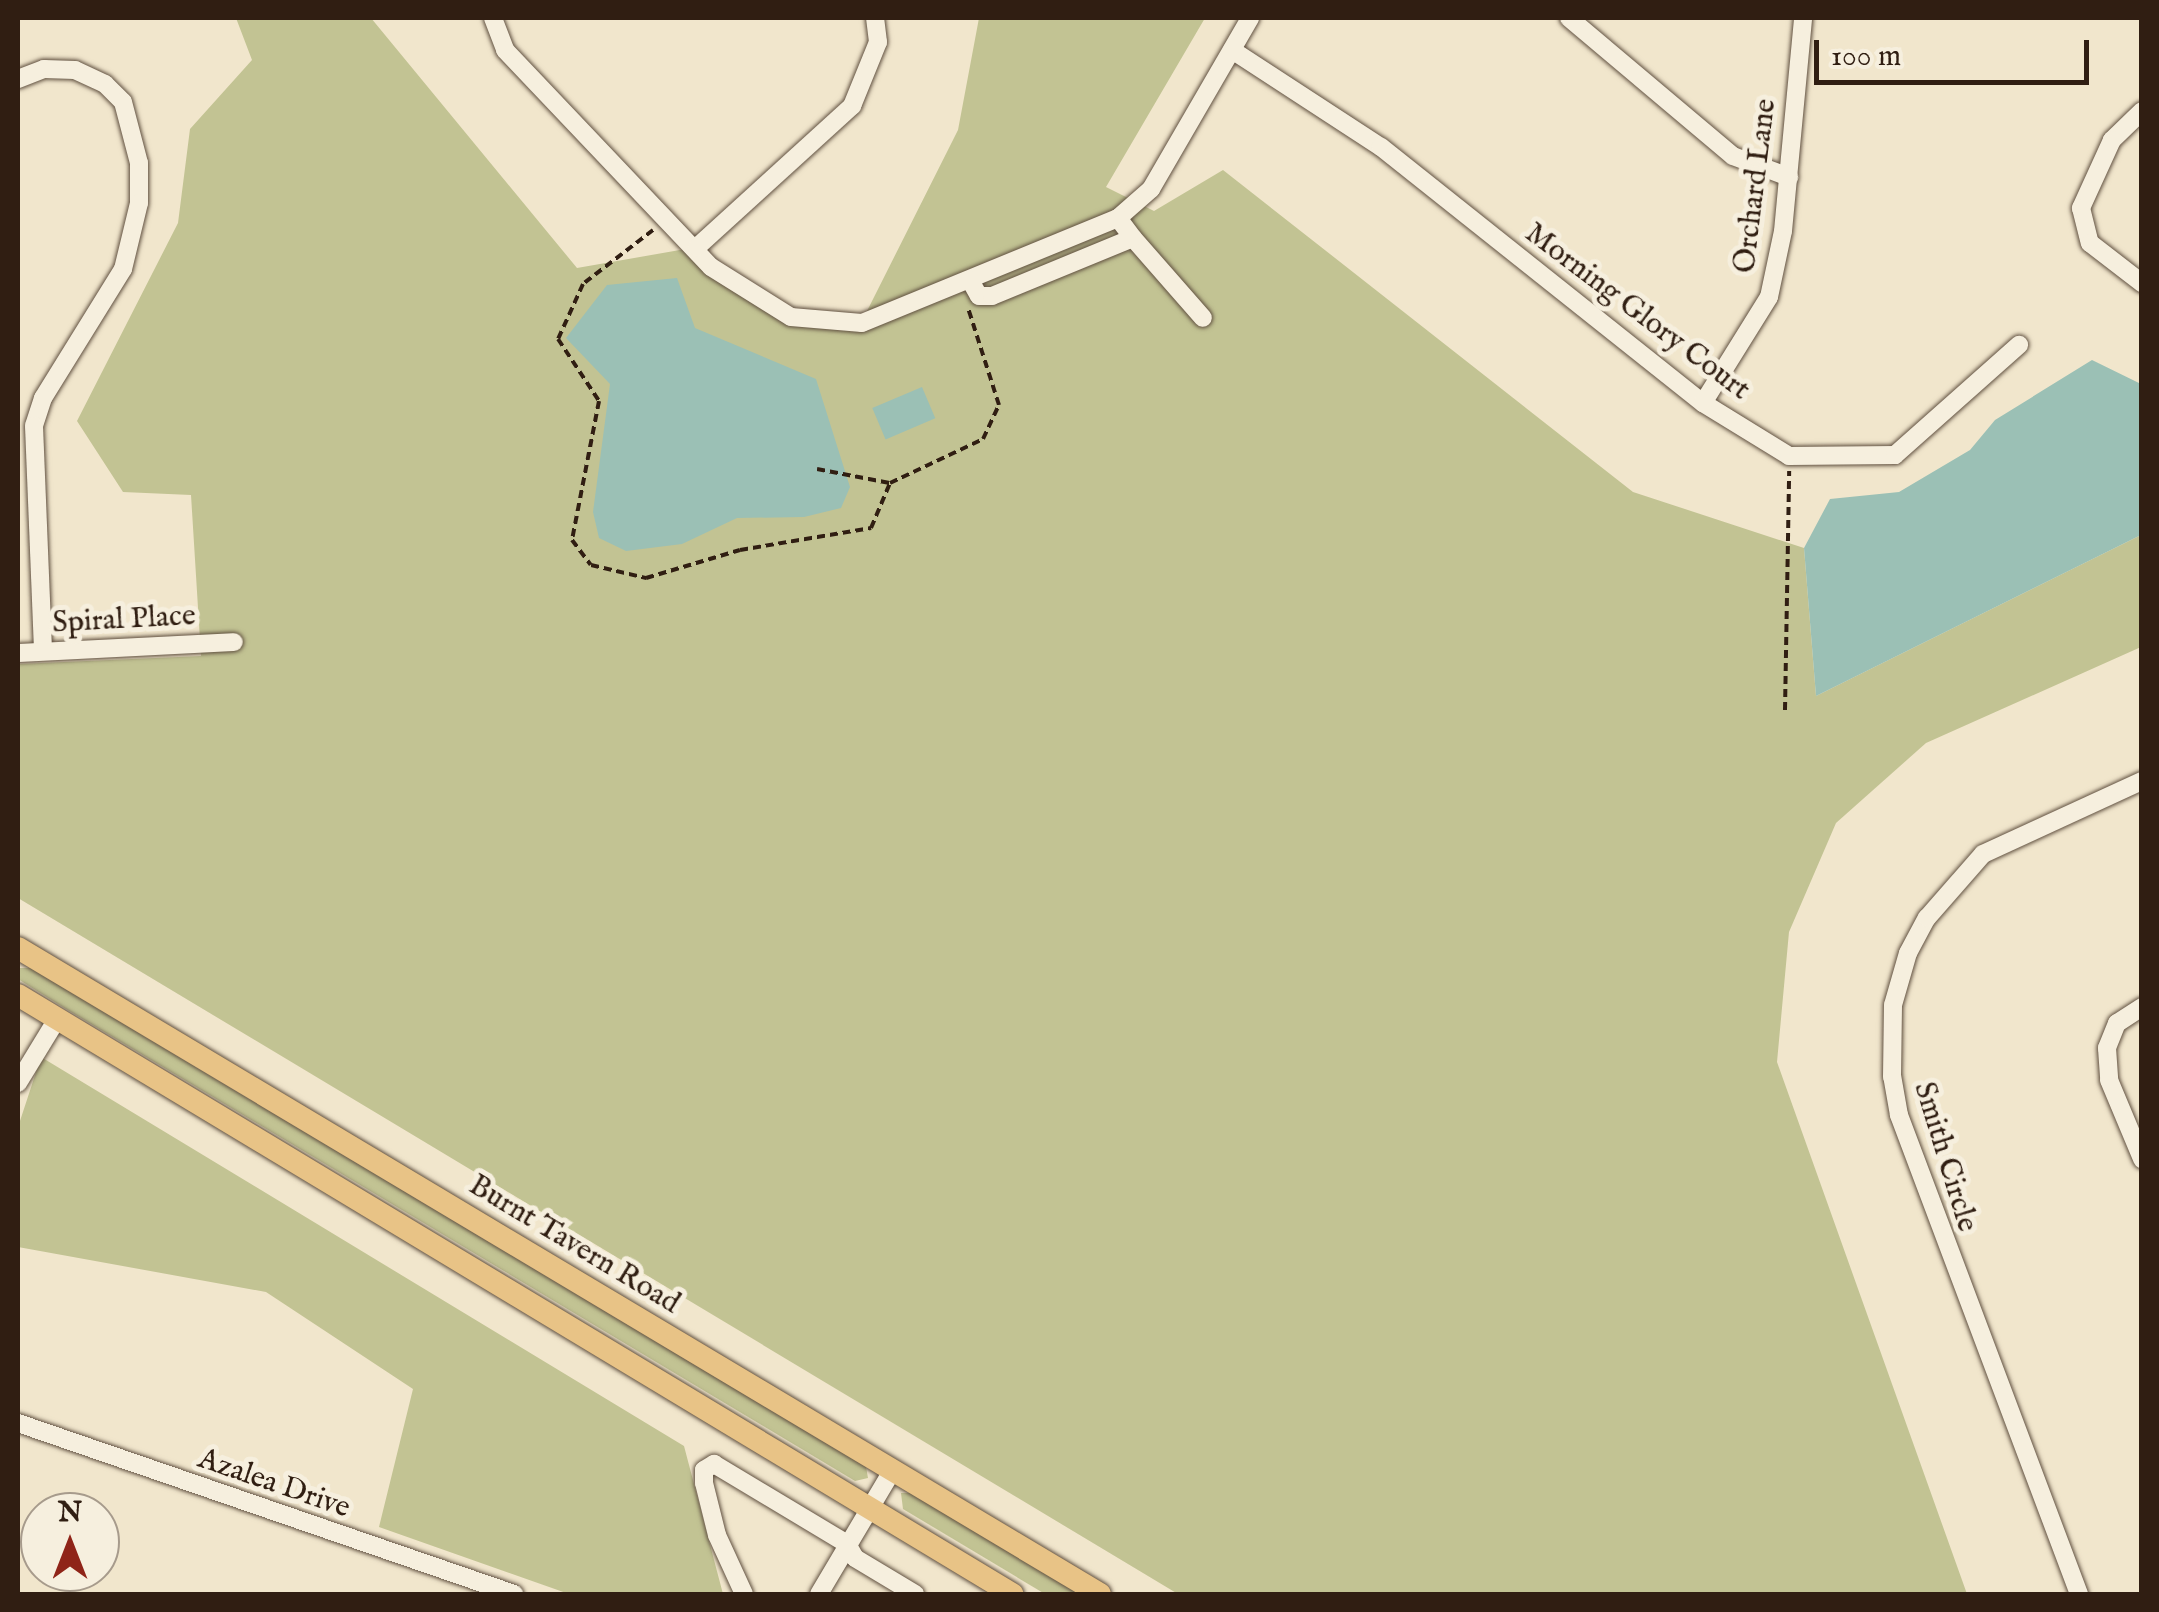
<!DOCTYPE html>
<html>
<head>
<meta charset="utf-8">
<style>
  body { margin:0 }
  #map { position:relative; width:2159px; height:1612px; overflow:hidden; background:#f1e6cc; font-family:"IM FELL English",serif }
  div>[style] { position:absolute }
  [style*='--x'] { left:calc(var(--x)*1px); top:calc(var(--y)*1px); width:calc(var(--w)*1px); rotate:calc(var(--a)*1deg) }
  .green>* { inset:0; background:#c2c393 }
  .water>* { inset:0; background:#9bc0b5; transform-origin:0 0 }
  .path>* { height:4px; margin-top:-2px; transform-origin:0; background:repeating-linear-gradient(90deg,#301e12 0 8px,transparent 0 13px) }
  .roads { filter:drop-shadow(0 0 2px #605040) drop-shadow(0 0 2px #605040) }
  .minor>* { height:18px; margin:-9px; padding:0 9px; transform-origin:9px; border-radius:9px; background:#f6efde }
  .major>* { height:22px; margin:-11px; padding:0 11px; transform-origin:11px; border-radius:11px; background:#e8c386 }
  span { translate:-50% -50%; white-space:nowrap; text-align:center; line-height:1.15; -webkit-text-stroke:10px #f6efde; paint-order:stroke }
  .street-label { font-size:30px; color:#301e12 }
  .frame { position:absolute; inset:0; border:20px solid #301e12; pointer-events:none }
  .north { position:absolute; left:20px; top:1492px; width:100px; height:100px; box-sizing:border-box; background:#f6efde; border:2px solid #a79b8c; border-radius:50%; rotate:0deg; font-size:28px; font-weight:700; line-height:40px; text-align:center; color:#301e12 }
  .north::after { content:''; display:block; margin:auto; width:35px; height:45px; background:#8f2418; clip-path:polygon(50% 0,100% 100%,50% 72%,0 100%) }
  .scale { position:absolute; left:1814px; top:40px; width:275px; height:45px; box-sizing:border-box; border:5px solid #301e12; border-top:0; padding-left:12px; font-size:30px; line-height:35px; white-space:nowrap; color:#301e12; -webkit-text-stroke:8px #f6efde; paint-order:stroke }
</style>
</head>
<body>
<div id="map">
  <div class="green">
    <div style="clip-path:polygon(236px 18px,371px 18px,577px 268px,697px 247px,791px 317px,861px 323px,958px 130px,979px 18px,1205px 18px,1106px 187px,1154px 211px,1223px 170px,1633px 492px,1804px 548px,1816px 696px,2141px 535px,2141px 647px,1926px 743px,1836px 823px,1789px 932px,1777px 1062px,1967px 1594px,1178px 1594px,18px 898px,18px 664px,201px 656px,191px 495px,123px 492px,77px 421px,178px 223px,190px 129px,252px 60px)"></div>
    <div style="clip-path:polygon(18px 968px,30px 968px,866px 1467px,868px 1478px,855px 1481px,66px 1009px,18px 979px)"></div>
    <div style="clip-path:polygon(41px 1057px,684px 1446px,723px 1594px,569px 1594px,379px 1527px,413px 1389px,266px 1292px,18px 1247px,18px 1127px)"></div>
    <div style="clip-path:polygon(901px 1493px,911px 1493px,1081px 1594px,1045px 1594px,903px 1509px)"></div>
  </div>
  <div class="water">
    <div style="clip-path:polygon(677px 278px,695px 328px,816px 379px,850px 487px,841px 508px,804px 517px,737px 518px,682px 544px,626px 551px,599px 538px,593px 512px,610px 384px,566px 338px,607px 285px)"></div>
    <div style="clip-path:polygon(2092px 360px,2141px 384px,2141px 535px,1816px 696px,1804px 548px,1830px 499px,1899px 492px,1970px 450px,1995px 420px)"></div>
    <div style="left:922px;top:387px;width:34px;height:54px;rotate:67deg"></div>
  </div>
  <div class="path">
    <div style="--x:653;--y:230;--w:88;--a:142.4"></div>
    <div style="--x:583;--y:284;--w:60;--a:114.4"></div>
    <div style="--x:558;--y:339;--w:74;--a:56.5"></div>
    <div style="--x:599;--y:401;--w:142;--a:101"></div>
    <div style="--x:572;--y:540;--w:31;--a:53"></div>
    <div style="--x:591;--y:565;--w:57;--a:13.3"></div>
    <div style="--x:646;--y:578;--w:98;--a:-16.6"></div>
    <div style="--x:740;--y:550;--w:133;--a:-9.5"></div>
    <div style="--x:871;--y:528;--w:49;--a:-67.1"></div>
    <div style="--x:890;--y:483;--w:103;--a:-25.3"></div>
    <div style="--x:983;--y:439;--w:38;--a:-65"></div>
    <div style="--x:999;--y:405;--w:102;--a:-107.7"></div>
    <div style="--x:817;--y:469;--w:74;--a:10.9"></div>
    <div style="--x:1785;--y:710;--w:239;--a:-89"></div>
  </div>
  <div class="roads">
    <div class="minor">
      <div style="--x:493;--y:18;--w:34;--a:69"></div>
      <div style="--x:505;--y:50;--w:299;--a:46.5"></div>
      <div style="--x:711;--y:267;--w:94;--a:32"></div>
      <div style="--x:791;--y:317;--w:71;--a:4.8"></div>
      <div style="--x:862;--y:323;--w:277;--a:-22.3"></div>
      <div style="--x:1118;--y:218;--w:44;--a:-41.3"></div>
      <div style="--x:1151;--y:189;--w:198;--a:-59.9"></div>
      <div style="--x:1569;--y:18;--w:214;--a:40.1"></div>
      <div style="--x:1733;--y:156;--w:60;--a:20.6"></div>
      <div style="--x:1232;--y:50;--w:178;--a:33.1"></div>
      <div style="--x:1381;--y:147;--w:411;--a:38.5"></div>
      <div style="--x:1703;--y:403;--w:101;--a:31.6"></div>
      <div style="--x:1789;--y:456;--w:106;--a:-0.5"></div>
      <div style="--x:1895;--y:455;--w:166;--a:-41.6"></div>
      <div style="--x:18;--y:79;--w:28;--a:-21"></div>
      <div style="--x:44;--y:69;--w:31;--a:2"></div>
      <div style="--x:75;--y:70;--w:33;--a:25"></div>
      <div style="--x:105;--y:84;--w:25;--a:45"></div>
      <div style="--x:123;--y:102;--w:63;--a:75.3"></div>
      <div style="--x:139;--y:163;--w:40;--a:90"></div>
      <div style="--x:139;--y:203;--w:68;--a:103.6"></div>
      <div style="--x:123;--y:269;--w:152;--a:121.8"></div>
      <div style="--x:43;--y:398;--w:29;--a:108"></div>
      <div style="--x:34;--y:426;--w:225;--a:87.7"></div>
      <div style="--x:2142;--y:111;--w:42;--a:136"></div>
      <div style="--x:2112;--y:140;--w:75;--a:114.5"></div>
      <div style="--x:2081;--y:208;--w:36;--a:76"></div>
      <div style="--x:2090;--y:243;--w:66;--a:37.6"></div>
      <div style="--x:1133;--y:238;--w:106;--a:48.8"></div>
      <div style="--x:697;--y:247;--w:210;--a:-42.3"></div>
      <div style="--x:852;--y:106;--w:69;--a:-67.9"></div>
      <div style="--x:878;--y:42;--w:24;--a:-97"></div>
      <div style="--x:970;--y:280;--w:18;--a:61"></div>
      <div style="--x:979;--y:296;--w:13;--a:0"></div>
      <div style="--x:992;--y:296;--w:152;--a:-22.4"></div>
      <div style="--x:1133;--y:238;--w:25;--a:-127"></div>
      <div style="--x:1703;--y:403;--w:125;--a:-58.1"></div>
      <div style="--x:1769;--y:297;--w:67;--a:-78"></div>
      <div style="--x:1783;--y:231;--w:214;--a:-84.6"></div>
      <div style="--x:18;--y:653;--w:216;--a:-2.9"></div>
      <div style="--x:2142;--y:1007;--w:30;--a:147"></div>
      <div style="--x:2117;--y:1023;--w:27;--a:112"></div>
      <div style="--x:2107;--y:1048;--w:32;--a:86"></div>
      <div style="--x:2109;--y:1080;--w:86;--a:67.3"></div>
      <div style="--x:18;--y:1083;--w:75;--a:-58.6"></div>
      <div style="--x:18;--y:1423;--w:525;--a:19.02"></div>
      <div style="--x:744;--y:1594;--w:65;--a:-114.6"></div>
      <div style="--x:717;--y:1535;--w:54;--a:-104"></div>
      <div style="--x:704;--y:1483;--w:13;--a:-90"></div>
      <div style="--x:704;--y:1470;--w:12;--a:-31"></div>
      <div style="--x:714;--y:1464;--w:155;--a:31"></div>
      <div style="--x:847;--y:1544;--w:16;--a:60"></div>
      <div style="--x:855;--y:1558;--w:70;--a:31"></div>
      <div style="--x:819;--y:1594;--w:143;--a:-59.3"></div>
      <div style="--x:2079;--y:1594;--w:512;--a:-110.6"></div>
      <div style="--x:1899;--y:1115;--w:39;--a:-100"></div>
      <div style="--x:1892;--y:1077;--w:72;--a:-89.2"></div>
      <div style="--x:1893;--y:1005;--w:54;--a:-73.9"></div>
      <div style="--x:1908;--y:953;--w:40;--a:-62"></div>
      <div style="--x:1927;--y:918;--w:85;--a:-48.8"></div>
      <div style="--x:1983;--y:854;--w:175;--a:-24.7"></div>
    </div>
    <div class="major">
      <div style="--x:18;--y:948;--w:1260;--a:30.84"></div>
      <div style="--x:18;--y:995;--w:1161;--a:31.07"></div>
    </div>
  </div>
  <div class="street-label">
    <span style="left:1756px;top:186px;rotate:-83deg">Orchard Lane</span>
    <span style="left:1637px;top:312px;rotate:37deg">Morning Glory Court</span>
    <span style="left:124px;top:620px;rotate:-3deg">Spiral Place</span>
    <span style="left:1945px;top:1157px;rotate:73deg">Smith Circle</span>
    <span style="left:574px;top:1245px;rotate:31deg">Burnt Tavern Road</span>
    <span style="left:274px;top:1484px;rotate:19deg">Azalea Drive</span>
  </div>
  <div class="frame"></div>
  <div class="north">N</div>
  <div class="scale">100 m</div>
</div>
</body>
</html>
